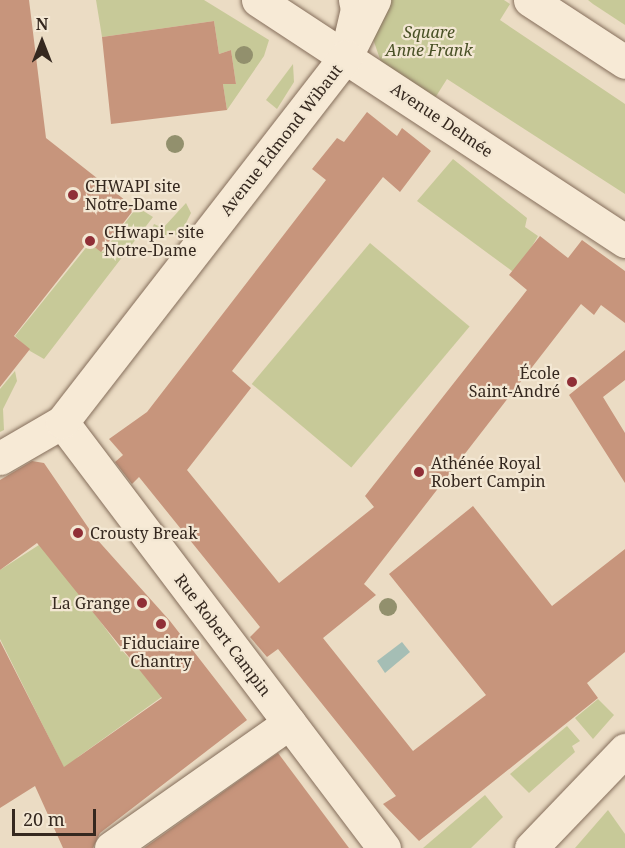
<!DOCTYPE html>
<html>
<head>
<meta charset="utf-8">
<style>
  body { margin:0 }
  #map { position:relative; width:625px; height:848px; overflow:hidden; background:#ebdcc4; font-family:"Noto Serif",serif }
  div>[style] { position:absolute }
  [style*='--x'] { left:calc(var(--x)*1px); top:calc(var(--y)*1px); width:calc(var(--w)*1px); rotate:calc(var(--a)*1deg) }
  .green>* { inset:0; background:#c7c998; transform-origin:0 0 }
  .water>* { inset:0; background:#a5beb5 }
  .building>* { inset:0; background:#c7957c }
  .roads { filter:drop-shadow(0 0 2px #856e5b) drop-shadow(0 0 2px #856e5b) }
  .minor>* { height:33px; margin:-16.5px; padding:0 16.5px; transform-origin:16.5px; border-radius:16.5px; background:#f7ead6 }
  .trees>* { width:18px; height:18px; margin:-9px; border-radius:50%; background:#92906d }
  .dots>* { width:16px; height:16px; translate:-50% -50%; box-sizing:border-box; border:3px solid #f3e7d3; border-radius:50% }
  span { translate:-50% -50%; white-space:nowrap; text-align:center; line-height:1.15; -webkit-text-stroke:4.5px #f3e7d3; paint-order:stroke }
  .park-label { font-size:16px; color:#495126; font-style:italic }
  .street-label { font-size:16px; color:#35281f }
  .poi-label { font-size:16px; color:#35281f }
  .left { translate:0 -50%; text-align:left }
  .right { translate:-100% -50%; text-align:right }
  .north { position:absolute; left:12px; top:12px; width:60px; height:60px; -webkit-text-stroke:4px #f3e7d3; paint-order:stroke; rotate:0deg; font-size:16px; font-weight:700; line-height:24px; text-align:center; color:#35281f }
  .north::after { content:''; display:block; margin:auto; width:21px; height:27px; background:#35281f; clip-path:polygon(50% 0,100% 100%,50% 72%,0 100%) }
  .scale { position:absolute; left:12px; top:809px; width:84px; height:27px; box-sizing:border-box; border:3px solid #35281f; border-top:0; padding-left:8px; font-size:18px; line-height:21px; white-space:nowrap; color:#35281f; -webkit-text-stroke:4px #f3e7d3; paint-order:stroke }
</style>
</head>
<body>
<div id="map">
  <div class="green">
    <div style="clip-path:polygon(96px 0,204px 0,269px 40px,264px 56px,227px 110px,223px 84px,236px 84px,231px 50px,219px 54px,214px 21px,102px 37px)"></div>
    <div style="clip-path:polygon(385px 0,504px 0,510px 4px,500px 20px,625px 104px,625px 194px,447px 79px,435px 98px,381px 62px,373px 39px)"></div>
    <div style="clip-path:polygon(588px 0,625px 0,625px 25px,593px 4px)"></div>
    <div style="clip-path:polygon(293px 64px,294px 82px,277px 109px,266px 100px)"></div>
    <div style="clip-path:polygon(453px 159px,527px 218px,525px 227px,538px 236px,516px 274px,417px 201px)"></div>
    <div style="clip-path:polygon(186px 203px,191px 213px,180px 235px,148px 237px,154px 224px,163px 228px)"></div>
    <div style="clip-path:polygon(137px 207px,153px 217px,44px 359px,30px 351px,15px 336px,89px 244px,103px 252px)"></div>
    <div style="left:370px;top:243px;width:130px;height:184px;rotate:40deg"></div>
    <div style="clip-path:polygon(15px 371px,17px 381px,3px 409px,4px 430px,0 432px,0 389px)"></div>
    <div style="clip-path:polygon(42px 543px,120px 648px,163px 696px,78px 757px,67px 774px,0 639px,0 570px)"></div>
    <div style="clip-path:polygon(598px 699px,614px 715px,593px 739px,575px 718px)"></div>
    <div style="clip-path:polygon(567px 726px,580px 741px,572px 746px,575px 752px,529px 793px,510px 774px)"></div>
    <div style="clip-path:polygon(485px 795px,503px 817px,471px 848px,423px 848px)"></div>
    <div style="clip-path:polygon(608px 810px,625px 834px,625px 848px,575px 848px)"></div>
  </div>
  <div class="water">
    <div style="clip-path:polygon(402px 642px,410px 652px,385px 673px,377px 661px)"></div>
  </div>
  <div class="building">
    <div style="clip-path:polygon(0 0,29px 0,46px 138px,135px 208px,101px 252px,88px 242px,14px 336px,30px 349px,0 387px)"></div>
    <div style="clip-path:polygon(214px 21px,219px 54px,231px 50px,236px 84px,223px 84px,227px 110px,111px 124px,102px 37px)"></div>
    <div style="clip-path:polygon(367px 112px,397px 136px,402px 128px,431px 151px,400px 192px,383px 177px,232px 371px,251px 388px,187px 470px,279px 583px,374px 507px,365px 496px,527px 290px,509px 275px,540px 236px,568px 258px,582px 240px,625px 271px,625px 323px,601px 305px,594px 315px,581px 304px,364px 584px,376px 595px,323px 638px,413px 751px,486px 695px,389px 574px,473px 506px,552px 606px,625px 549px,625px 652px,587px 683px,598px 698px,419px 841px,383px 804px,396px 796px,278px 649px,267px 657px,250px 637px,260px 627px,139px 477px,132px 484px,115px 462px,123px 455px,109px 439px,147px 412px,326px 180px,312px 169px,337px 138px,344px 142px)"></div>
    <div style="clip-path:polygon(625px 350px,625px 380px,603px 397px,625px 433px,625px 483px,569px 395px)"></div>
    <div style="clip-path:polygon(32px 461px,44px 463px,94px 536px,170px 621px,247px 720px,100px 833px,93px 848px,63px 848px,35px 786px,0 808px,0 641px,64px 767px,162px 698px,37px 543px,0 570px,0 480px)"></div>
    <div style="clip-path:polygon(278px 753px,349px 848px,144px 848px)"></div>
  </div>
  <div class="roads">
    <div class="minor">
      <div style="--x:258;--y:0;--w:439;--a:33.3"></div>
      <div style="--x:355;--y:0;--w:9;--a:77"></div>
      <div style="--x:357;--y:9;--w:48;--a:103.2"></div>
      <div style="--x:346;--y:56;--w:63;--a:-63.4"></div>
      <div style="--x:530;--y:0;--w:113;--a:33.1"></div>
      <div style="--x:62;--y:422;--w:534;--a:52.92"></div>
      <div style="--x:0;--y:458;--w:72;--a:-30.1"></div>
      <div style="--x:62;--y:422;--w:463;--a:-52.2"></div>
      <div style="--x:111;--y:848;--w:218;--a:-35.1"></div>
      <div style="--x:531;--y:848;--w:136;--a:-46.2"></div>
    </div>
  </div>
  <div class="trees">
    <div style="left:244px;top:55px"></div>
    <div style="left:175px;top:144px"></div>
    <div style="left:388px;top:607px"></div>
  </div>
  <div class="dots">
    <div style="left:73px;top:195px;background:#902f37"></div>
    <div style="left:90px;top:241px;background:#902f37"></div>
    <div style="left:572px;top:382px;background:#902f37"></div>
    <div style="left:419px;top:472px;background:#902f37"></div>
    <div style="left:78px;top:533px;background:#902f37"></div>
    <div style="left:142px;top:603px;background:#902f37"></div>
    <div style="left:161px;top:624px;background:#902f37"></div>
  </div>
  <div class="park-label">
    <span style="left:429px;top:41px">Square<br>Anne Frank</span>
  </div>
  <div class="street-label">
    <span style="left:442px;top:120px;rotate:34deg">Avenue Delmée</span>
    <span style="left:281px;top:140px;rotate:-52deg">Avenue Edmond Wibaut</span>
    <span style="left:223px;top:635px;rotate:53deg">Rue Robert Campin</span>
  </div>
  <div class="poi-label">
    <span class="left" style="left:85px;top:195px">CHWAPI site<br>Notre-Dame</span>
    <span class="left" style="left:104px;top:241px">CHwapi - site<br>Notre-Dame</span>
    <span class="right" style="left:560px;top:382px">École<br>Saint-André</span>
    <span class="left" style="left:431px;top:472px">Athénée Royal<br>Robert Campin</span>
    <span class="left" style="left:90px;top:533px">Crousty Break</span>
    <span class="right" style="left:130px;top:603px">La Grange</span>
    <span style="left:161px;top:652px">Fiduciaire<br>Chantry</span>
  </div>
  <div class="north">N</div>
  <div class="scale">20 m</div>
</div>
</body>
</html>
